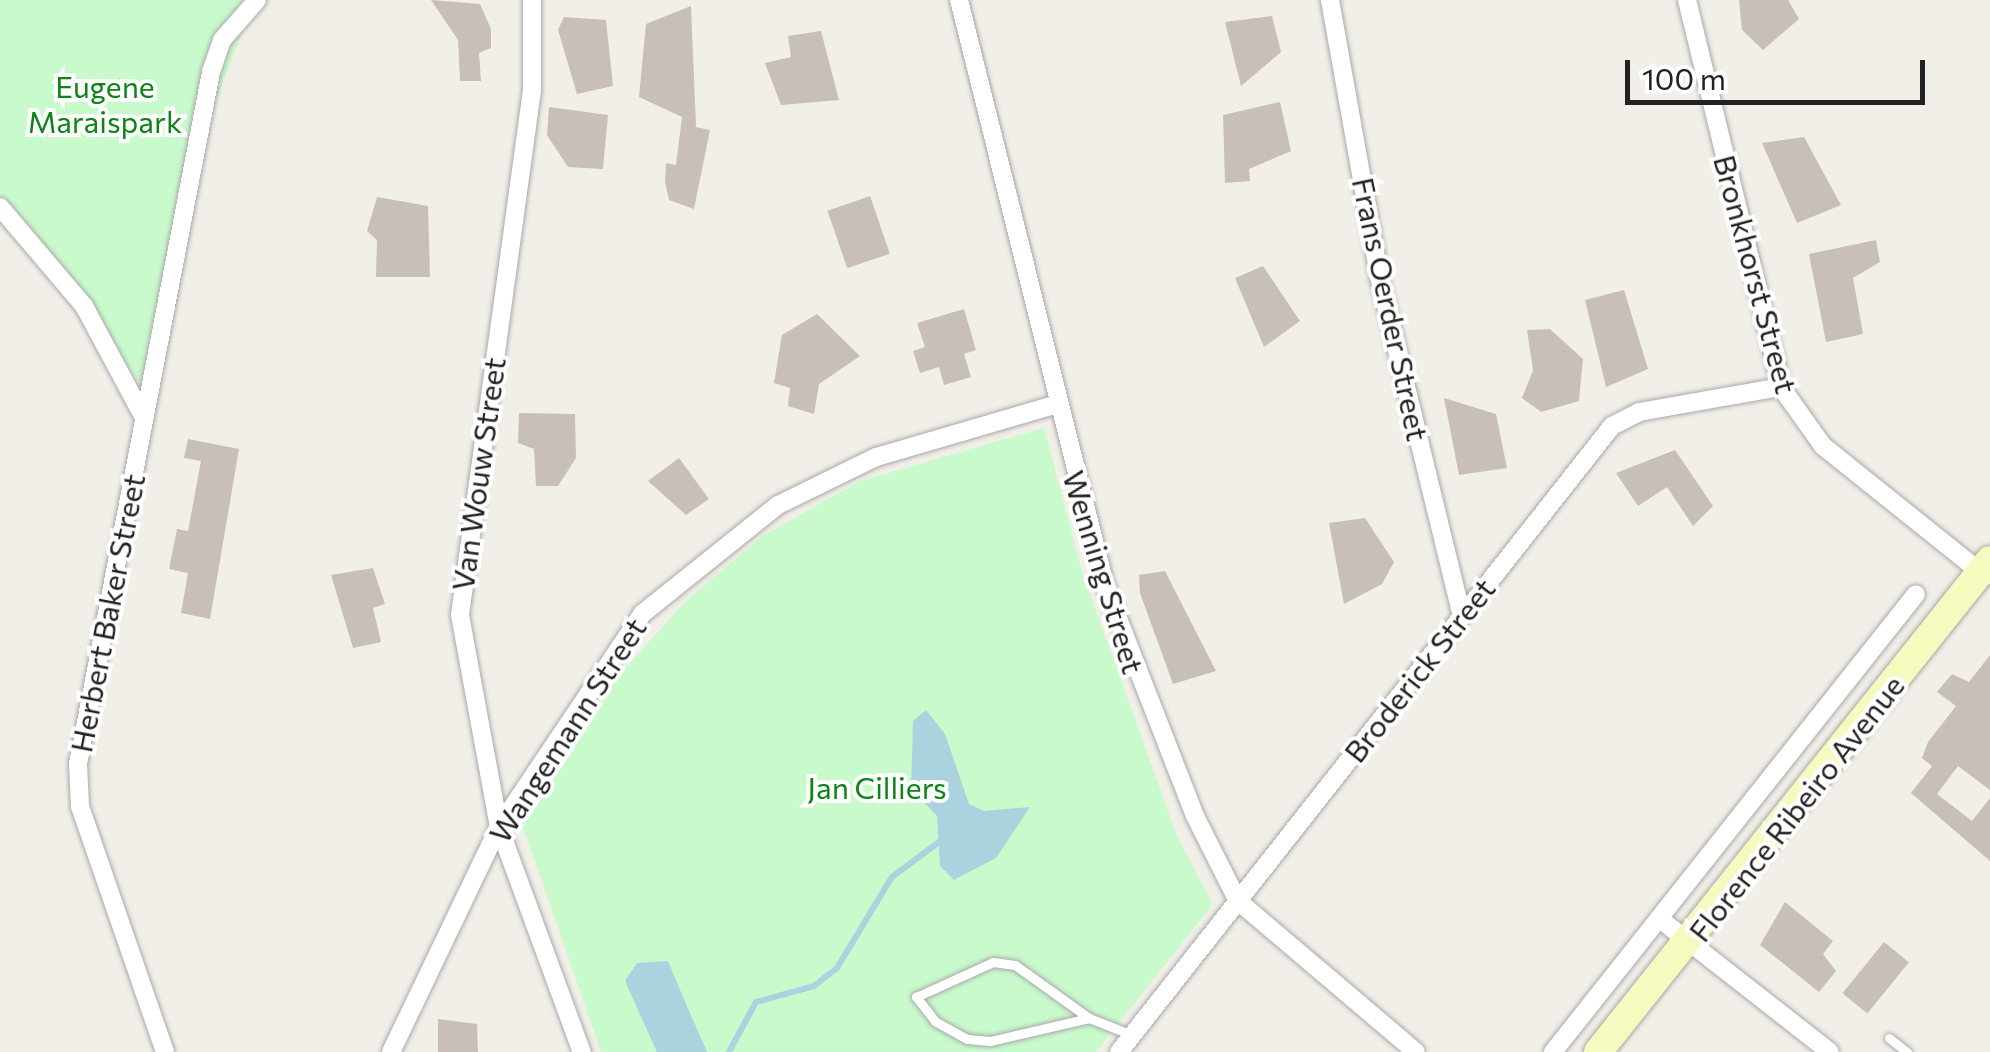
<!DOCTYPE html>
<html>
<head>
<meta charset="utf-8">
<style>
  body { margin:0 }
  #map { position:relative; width:1990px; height:1052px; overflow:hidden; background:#f2efe9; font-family:Commissioner,sans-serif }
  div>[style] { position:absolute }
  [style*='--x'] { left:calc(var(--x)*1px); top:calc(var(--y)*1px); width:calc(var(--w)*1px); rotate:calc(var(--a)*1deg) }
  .park>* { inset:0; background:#c8facc }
  .water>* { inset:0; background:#aad3df }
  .stream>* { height:6px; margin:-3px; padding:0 3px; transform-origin:3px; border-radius:3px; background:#aad3df }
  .building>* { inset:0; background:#c7bfb8; transform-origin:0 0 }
  .roads { filter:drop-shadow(0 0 2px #a9a9a9) drop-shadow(0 0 2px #a9a9a9) }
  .lane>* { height:9px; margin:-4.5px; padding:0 4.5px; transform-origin:4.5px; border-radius:4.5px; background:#fff }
  .street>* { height:18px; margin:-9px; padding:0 9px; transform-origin:9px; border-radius:9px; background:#fff }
  .secondary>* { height:28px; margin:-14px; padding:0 14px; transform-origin:14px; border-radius:14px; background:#f7fabf }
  span { translate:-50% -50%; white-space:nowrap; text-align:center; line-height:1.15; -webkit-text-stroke:8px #fff; paint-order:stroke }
  .park-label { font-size:30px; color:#0c8416 }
  .street-label { font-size:30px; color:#222 }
  .scale { position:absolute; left:1625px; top:60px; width:300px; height:45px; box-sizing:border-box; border:5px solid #222; border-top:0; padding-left:12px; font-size:30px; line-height:35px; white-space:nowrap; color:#222; -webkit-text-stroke:8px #fff; paint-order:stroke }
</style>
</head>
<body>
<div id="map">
  <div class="park">
    <div style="clip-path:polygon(0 0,255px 0,179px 195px,141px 382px,0 206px)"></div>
    <div style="clip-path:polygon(1044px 428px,1082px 571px,1177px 836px,1213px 904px,1096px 1052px,601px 1052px,521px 821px,620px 674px,686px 601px,761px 537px,860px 481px)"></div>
  </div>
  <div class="water">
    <div style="clip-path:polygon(926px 710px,945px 734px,969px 804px,984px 811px,1030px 807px,996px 858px,954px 880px,940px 866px,937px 816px,911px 789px,913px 721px)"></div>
    <div style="clip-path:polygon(668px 961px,680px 990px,707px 1052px,657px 1052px,625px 981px,637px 963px)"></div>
  </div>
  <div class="stream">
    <div style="--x:729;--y:1052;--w:57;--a:-61.6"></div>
    <div style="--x:756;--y:1002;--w:60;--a:-15.4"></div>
    <div style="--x:814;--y:986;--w:29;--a:-38"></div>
    <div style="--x:837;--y:968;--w:106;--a:-58.9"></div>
    <div style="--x:892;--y:877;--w:59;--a:-36.7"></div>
  </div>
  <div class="building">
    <div style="clip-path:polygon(431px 0,480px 4px,491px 29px,491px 48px,479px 53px,481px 81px,460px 81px,458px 40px)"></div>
    <div style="clip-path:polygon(1739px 0,1788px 0,1799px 19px,1763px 50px,1742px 30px)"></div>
    <div style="clip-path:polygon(691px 6px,696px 127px,710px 130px,694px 209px,669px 200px,665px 182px,666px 163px,676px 165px,682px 117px,639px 97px,646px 24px)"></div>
    <div style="clip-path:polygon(1272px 16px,1281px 52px,1241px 86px,1225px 22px)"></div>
    <div style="clip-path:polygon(564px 17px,606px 20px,613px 86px,577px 94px,558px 30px)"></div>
    <div style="clip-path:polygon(821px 31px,839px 100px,781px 105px,765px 63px,791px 57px,788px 36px)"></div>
    <div style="clip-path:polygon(1280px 102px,1291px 151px,1249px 169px,1250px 181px,1225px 183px,1223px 115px)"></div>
    <div style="clip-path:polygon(549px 107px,608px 115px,603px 169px,568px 167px,547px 135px)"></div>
    <div style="clip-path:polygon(1804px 137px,1841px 205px,1797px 223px,1762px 143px)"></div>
    <div style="left:870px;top:196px;width:61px;height:45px;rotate:71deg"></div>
    <div style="clip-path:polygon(377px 197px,428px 206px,430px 277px,376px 277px,377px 240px,367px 231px)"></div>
    <div style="clip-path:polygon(1876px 240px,1880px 262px,1853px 278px,1863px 334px,1826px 342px,1809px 254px)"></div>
    <div style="clip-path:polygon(1263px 266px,1300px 321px,1264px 347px,1235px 278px)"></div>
    <div style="clip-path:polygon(1624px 290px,1648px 369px,1606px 387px,1585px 300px)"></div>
    <div style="clip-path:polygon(964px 309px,976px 350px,964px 354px,971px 377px,944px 385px,939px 367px,920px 373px,913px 351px,925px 347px,917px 323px)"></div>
    <div style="clip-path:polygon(817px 314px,860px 356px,819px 384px,814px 414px,788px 406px,790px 388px,774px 383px,782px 335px)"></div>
    <div style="clip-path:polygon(1550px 329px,1583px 359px,1579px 401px,1541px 412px,1522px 398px,1533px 370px,1527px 330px)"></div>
    <div style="clip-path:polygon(1444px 398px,1496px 414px,1507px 468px,1459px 475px)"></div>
    <div style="clip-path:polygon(519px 413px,575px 414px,576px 458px,558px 486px,536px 486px,534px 449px,518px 443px)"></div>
    <div style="clip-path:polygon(188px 439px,239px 449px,210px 619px,181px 613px,188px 573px,169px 569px,177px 529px,188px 531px,201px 461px,184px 458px)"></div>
    <div style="clip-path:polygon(1675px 450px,1713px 506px,1693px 526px,1667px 487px,1638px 506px,1616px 473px)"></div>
    <div style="clip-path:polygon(679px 458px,709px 499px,686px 515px,648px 481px)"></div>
    <div style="clip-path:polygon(1365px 518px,1394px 562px,1382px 584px,1344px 604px,1329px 523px)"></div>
    <div style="clip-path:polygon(373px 568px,385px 604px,373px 608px,381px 642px,353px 648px,331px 575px)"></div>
    <div style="clip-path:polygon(1165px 571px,1216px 671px,1173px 684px,1140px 593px,1139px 575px)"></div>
    <div style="clip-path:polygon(1990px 655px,1990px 790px,1958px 766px,1937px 794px,1972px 821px,1990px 798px,1990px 861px,1911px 793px,1932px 766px,1922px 758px,1928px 742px,1956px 706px,1937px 692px,1952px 674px,1969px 682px)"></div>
    <div style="clip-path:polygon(1785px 902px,1833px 941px,1823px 954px,1836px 971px,1819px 992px,1760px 945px)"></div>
    <div style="left:1884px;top:942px;width:32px;height:66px;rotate:39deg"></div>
    <div style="clip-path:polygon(438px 1019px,477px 1024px,478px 1052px,438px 1052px)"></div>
  </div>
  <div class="roads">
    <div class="lane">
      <div style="--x:1089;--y:1018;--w:102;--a:166.9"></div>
      <div style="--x:990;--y:1041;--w:23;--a:-175"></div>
      <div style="--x:967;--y:1039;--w:37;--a:-151"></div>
      <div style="--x:935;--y:1021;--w:31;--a:-128"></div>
      <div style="--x:916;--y:997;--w:85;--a:-24.4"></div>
      <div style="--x:993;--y:962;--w:22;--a:8"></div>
      <div style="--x:1015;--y:965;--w:91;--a:35.6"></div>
      <div style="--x:1089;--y:1018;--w:46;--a:21.6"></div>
      <div style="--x:1889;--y:1038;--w:23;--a:38"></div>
    </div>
    <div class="street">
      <div style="--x:532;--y:0;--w:90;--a:90"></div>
      <div style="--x:532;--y:90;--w:530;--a:97.81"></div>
      <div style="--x:460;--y:615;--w:216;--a:79.6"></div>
      <div style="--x:499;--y:827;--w:240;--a:69.8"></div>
      <div style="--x:959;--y:0;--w:603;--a:75.99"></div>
      <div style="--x:1105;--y:585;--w:248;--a:68.7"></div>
      <div style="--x:1195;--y:816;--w:95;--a:63.2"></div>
      <div style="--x:1238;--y:901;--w:233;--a:40.3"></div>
      <div style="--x:1330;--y:0;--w:280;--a:79.9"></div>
      <div style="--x:1379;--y:276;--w:350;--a:76.3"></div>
      <div style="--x:1687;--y:0;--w:398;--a:76.3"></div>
      <div style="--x:1781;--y:387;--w:72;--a:54.6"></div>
      <div style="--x:1823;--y:446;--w:208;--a:38.7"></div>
      <div style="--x:0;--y:207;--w:130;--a:49.7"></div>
      <div style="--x:84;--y:306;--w:127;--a:61.8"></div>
      <div style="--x:1661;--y:920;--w:214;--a:38"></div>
      <div style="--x:165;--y:1052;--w:260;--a:-109.1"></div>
      <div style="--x:80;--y:806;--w:42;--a:-92.7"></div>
      <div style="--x:78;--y:764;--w:705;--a:-79.12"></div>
      <div style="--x:211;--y:72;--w:34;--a:-71"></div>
      <div style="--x:222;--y:40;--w:53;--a:-48.8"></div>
      <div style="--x:391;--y:1052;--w:250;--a:-64.4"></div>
      <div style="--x:499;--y:827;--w:257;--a:-56.1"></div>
      <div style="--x:642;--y:614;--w:174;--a:-38.7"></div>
      <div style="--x:778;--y:505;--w:109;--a:-26.1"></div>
      <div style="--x:876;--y:457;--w:185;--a:-16.3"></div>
      <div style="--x:1119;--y:1052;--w:797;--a:-51.78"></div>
      <div style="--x:1612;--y:426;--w:30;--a:-27"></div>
      <div style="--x:1639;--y:412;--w:144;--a:-10"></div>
      <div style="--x:1553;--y:1052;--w:584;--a:-51.6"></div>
    </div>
    <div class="secondary">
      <div style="--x:1598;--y:1052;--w:629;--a:-51.45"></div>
    </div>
  </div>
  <div class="park-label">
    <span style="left:105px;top:103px">Eugene<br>Maraispark</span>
    <span style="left:877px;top:787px">Jan Cilliers</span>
  </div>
  <div class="street-label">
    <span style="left:1756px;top:274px;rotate:75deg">Bronkhorst Street</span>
    <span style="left:1391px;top:309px;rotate:78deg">Frans Oerder Street</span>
    <span style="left:478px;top:474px;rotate:-82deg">Van Wouw Street</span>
    <span style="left:1104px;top:572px;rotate:73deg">Wenning Street</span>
    <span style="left:107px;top:613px;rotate:-79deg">Herbert Baker Street</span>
    <span style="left:1419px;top:670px;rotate:-52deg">Broderick Street</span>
    <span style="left:567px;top:730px;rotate:-57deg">Wangemann Street</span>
    <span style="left:1796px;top:808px;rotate:-52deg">Florence Ribeiro Avenue</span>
  </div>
  <div class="scale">100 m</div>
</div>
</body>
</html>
